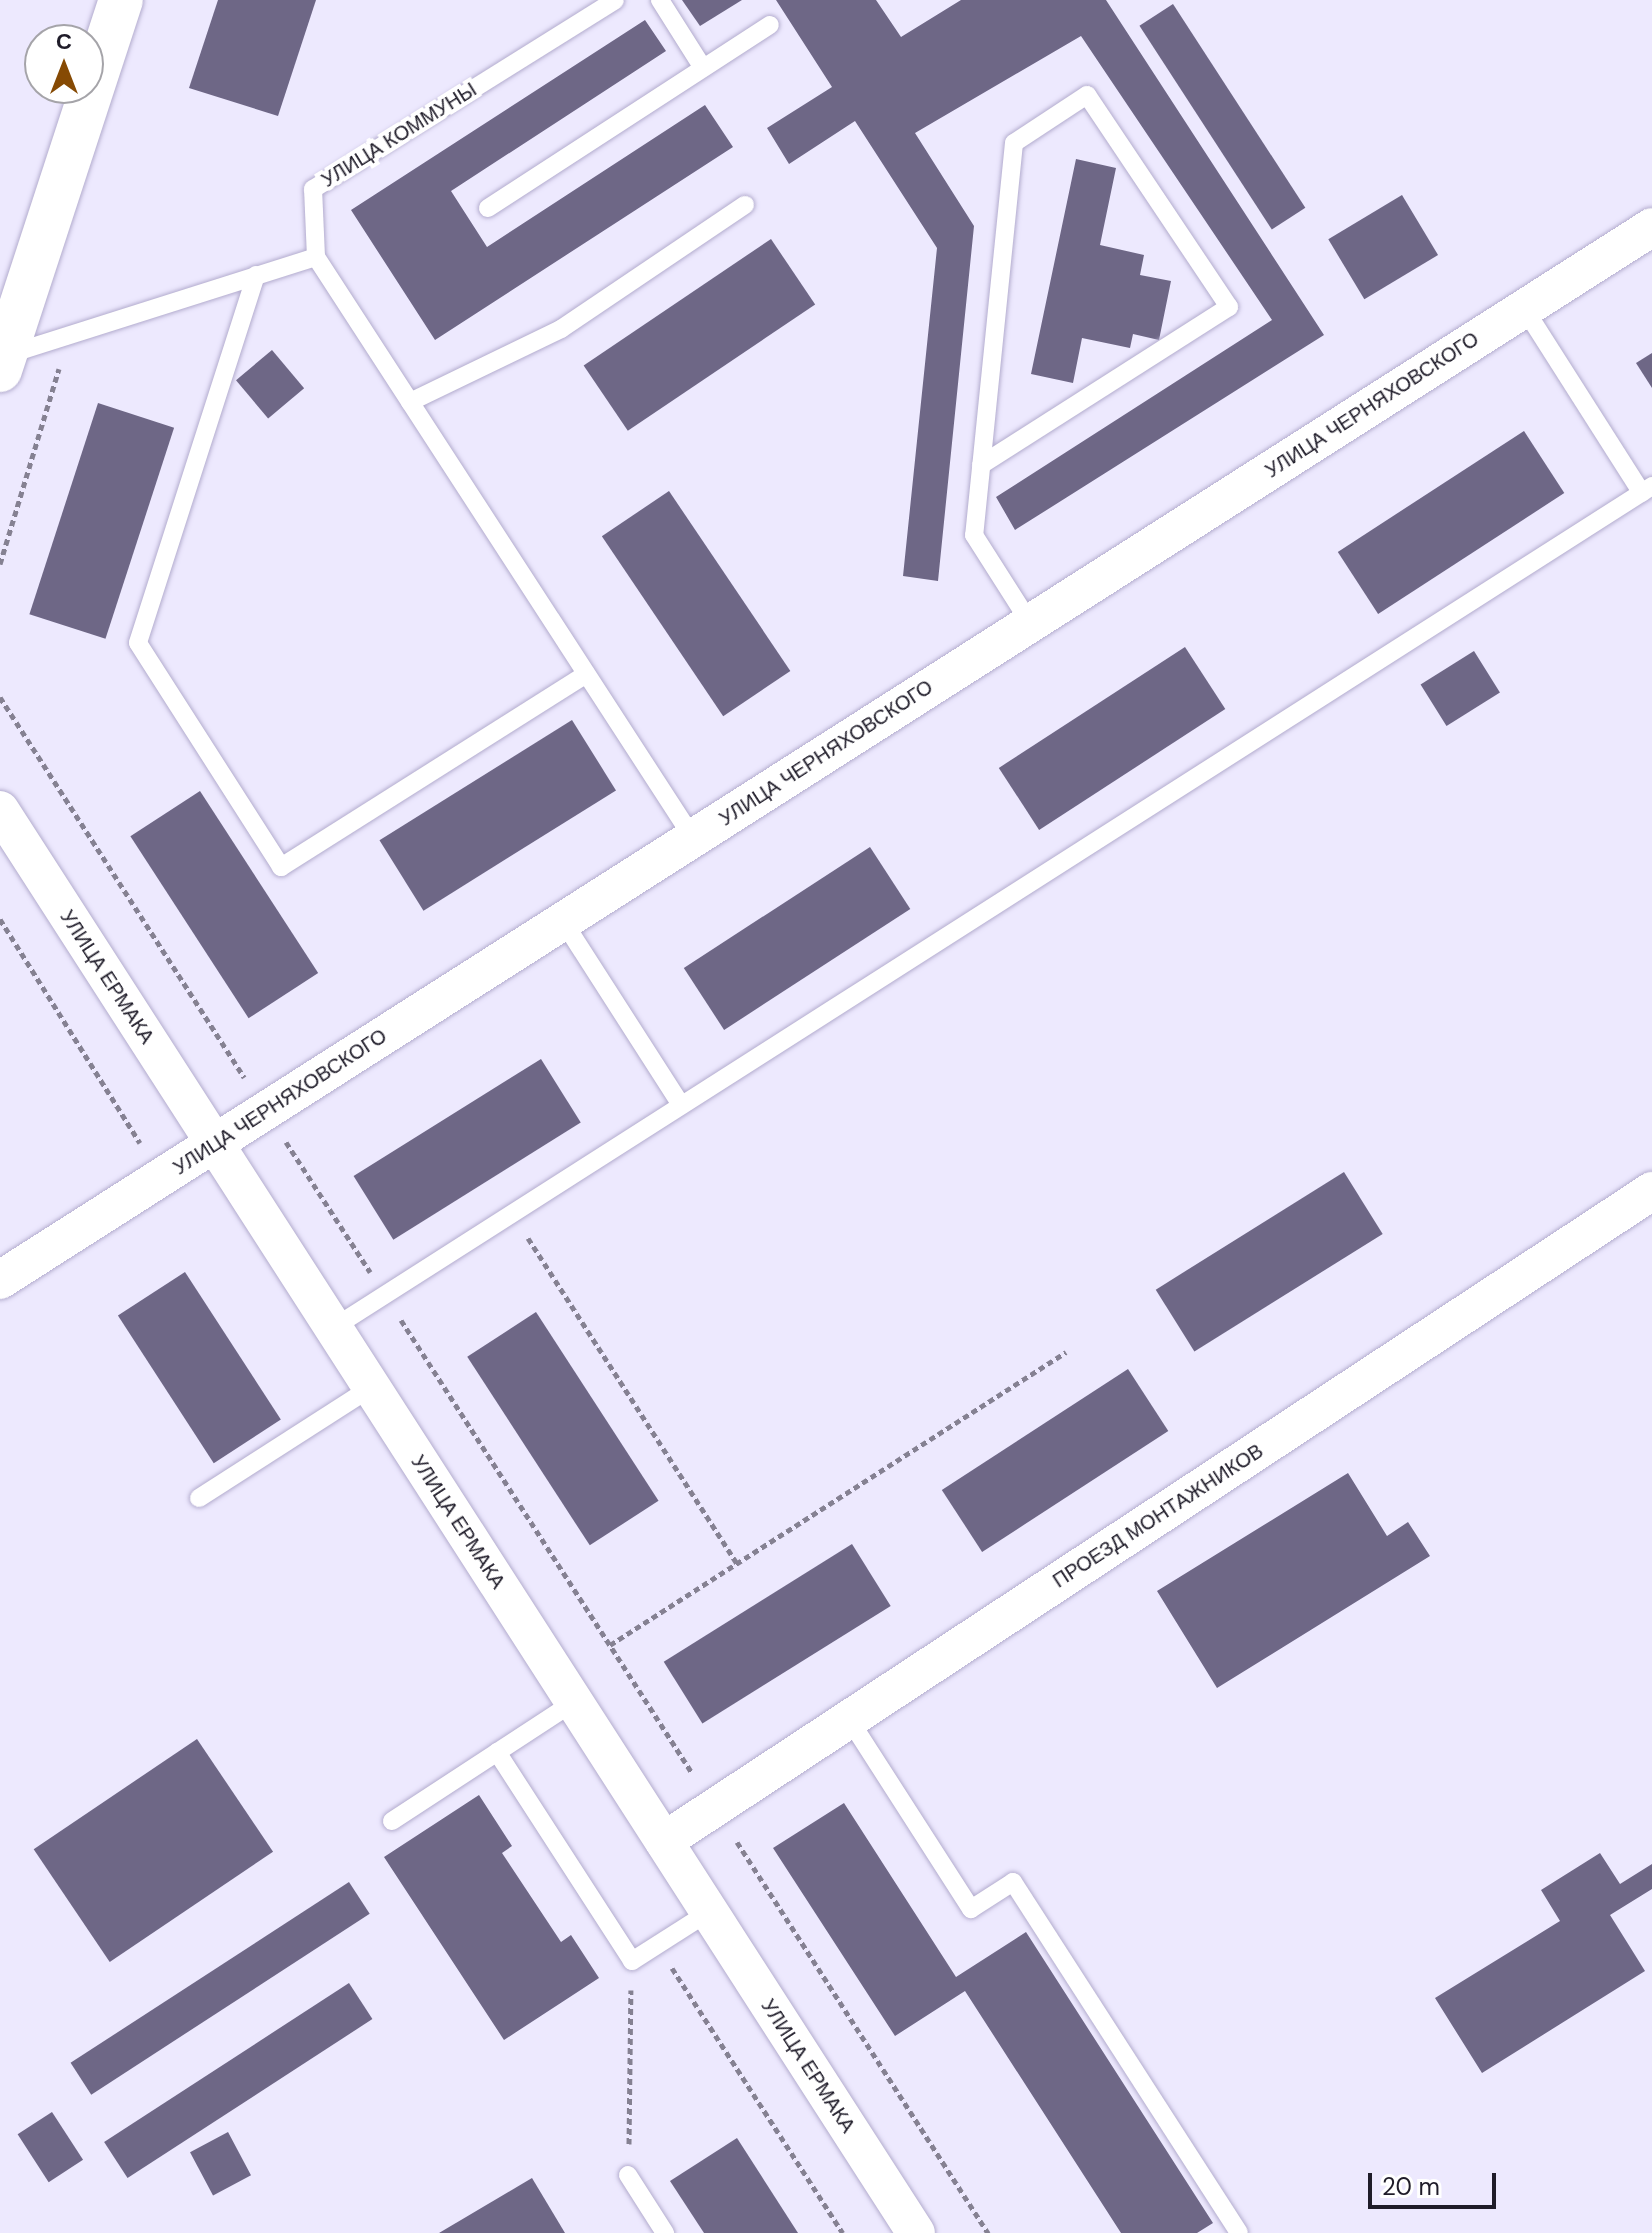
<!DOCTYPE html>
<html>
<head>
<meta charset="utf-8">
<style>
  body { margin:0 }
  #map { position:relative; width:1652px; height:2233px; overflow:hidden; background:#ede9fe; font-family:"DM Sans",sans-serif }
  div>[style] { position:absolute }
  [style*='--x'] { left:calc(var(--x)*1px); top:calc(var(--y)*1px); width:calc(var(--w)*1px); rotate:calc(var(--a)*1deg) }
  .building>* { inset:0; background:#6e6786; transform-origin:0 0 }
  .path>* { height:5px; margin-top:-2.5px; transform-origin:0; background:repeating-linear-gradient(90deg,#858192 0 6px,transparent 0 10px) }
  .roads { filter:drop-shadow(0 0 2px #b3acce) drop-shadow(0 0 2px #b3acce) }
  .service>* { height:18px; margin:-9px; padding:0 9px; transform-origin:9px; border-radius:9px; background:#fff }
  .minor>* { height:38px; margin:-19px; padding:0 19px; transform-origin:19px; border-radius:19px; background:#fff }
  .tertiary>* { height:44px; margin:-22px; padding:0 22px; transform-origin:22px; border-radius:22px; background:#fff }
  span { translate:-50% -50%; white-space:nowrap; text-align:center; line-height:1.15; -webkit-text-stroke:8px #fff; paint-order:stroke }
  .street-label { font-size:20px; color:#1f1c29 }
  .north { position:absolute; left:24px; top:24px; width:80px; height:80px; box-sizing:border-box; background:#fff; border:2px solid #a5a4a9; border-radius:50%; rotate:0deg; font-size:22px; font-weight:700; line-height:32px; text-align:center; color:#1f1c29 }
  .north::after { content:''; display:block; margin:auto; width:28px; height:36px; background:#864a04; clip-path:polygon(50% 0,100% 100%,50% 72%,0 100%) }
  .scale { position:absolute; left:1368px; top:2173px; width:128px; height:36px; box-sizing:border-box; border:4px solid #1f1c29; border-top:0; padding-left:10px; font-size:24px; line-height:28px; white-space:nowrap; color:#1f1c29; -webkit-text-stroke:6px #fff; paint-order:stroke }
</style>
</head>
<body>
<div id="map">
  <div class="building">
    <div style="clip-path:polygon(218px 0,316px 0,278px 116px,189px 88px)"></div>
    <div style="clip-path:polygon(682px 0,742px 0,700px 26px)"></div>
    <div style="clip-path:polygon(776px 0,876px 0,901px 37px,961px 0,1106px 0,1324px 335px,1015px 530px,996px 497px,1272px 320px,1081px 36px,915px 133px,974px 226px,938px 581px,903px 576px,937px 248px,855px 121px,789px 164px,767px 128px,832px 87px)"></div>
    <div style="left:1173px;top:4px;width:243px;height:40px;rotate:57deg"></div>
    <div style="clip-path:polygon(645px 20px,666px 51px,451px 191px,487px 247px,705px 105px,733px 147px,435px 340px,351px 210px)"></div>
    <div style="clip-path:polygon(1076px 159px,1116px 168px,1100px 245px,1144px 255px,1140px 275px,1171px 281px,1159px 340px,1133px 334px,1130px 348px,1082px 338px,1073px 383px,1031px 374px)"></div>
    <div style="left:1402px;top:195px;width:70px;height:86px;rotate:59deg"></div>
    <div style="left:771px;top:239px;width:79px;height:226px;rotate:56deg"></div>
    <div style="left:272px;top:350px;width:50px;height:47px;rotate:50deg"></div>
    <div style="clip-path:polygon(1652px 353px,1652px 388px,1636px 363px)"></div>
    <div style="left:98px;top:403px;width:80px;height:222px;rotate:18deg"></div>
    <div style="left:1524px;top:431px;width:74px;height:222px;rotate:57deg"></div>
    <div style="left:669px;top:491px;width:217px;height:81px;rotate:56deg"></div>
    <div style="left:1185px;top:647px;width:74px;height:222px;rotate:57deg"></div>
    <div style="left:1474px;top:651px;width:49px;height:63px;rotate:58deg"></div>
    <div style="left:572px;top:720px;width:83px;height:227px;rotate:58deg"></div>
    <div style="left:200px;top:791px;width:217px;height:83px;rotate:57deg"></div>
    <div style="left:870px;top:847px;width:74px;height:222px;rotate:57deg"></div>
    <div style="left:541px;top:1059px;width:75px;height:221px;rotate:58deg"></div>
    <div style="left:1344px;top:1172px;width:73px;height:222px;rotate:58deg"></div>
    <div style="left:185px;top:1272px;width:176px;height:80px;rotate:57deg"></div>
    <div style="left:536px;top:1312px;width:225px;height:82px;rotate:57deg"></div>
    <div style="left:1128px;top:1369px;width:74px;height:222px;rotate:57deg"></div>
    <div style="clip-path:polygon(1348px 1473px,1387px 1536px,1408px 1522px,1430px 1556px,1217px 1688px,1157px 1591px)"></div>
    <div style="left:852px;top:1544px;width:73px;height:222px;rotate:58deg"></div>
    <div style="left:197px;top:1739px;width:136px;height:197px;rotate:56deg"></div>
    <div style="clip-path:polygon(479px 1795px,512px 1846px,502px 1853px,561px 1942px,571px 1935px,599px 1978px,504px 2040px,384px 1857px)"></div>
    <div style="clip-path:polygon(844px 1803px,956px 1977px,1026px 1932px,1213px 2223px,1197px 2233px,1121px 2233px,965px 1991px,895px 2036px,773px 1848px)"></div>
    <div style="clip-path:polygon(1600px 1853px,1620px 1884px,1652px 1864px,1652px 1889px,1610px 1915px,1645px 1971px,1482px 2073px,1435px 1998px,1560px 1921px,1541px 1890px)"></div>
    <div style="left:349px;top:1882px;width:38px;height:332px;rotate:57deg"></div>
    <div style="left:349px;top:1983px;width:43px;height:292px;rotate:57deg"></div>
    <div style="left:52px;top:2112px;width:57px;height:41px;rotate:57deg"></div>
    <div style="left:228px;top:2132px;width:49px;height:43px;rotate:62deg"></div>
    <div style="clip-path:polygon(737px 2138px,798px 2233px,704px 2233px,670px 2181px)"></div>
    <div style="clip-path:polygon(532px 2178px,565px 2233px,439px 2233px)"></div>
  </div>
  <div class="path">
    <div style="--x:0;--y:564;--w:204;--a:-73.2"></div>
    <div style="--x:0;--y:697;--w:452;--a:57.3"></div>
    <div style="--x:0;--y:919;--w:264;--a:58"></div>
    <div style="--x:286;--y:1142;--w:155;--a:57.1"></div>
    <div style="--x:528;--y:1238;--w:387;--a:57.3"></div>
    <div style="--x:401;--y:1320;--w:538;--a:57.28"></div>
    <div style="--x:610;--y:1645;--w:542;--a:-32.72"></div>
    <div style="--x:737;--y:1842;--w:465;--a:57.3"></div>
    <div style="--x:672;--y:1968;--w:315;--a:57.2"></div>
    <div style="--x:629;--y:2144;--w:154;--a:-89.3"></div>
  </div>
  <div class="roads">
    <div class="service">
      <div style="--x:660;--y:0;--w:80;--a:57.7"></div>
      <div style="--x:488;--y:208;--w:336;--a:-33"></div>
      <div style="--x:316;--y:257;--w:693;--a:57.02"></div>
      <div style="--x:256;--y:275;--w:386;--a:107.8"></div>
      <div style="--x:138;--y:643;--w:266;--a:57.4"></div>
      <div style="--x:281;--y:867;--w:361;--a:-32.3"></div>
      <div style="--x:1524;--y:308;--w:219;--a:57.5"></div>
      <div style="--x:10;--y:354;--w:321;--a:-17.6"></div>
      <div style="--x:316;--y:257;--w:68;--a:-92.5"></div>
      <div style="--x:313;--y:189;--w:356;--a:-32"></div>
      <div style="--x:410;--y:402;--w:168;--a:-25.8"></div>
      <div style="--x:561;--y:329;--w:222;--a:-34"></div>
      <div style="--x:981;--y:465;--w:294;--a:-32.5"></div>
      <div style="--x:1229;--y:307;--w:255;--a:-123.8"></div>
      <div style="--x:1087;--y:95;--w:87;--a:146.7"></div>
      <div style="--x:1014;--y:143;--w:394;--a:95.8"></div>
      <div style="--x:974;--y:535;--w:104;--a:57.5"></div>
      <div style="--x:563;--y:921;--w:219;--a:57.3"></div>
      <div style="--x:333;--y:1328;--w:1565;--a:-32.55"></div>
      <div style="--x:199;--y:1498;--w:206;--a:-32.7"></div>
      <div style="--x:849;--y:1719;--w:226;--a:57.3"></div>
      <div style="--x:971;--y:1909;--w:50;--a:-32.7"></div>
      <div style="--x:1013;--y:1882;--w:417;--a:57.2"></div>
      <div style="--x:497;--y:1752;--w:249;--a:57.1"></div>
      <div style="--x:632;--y:1961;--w:91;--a:-32.5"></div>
      <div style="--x:392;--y:1821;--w:217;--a:-33.2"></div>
      <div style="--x:628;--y:2175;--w:69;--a:57.5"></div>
    </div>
    <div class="minor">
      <div style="--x:0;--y:810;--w:1692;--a:57.23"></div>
      <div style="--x:0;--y:1280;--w:1959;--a:-32.51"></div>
      <div style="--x:664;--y:1841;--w:1183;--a:-33.34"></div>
    </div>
    <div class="tertiary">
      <div style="--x:0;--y:370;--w:389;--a:-71.9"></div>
    </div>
  </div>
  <div class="street-label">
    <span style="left:399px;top:135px;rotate:-32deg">УЛИЦА КОММУНЫ</span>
    <span style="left:1372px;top:405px;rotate:-33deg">УЛИЦА ЧЕРНЯХОВСКОГО</span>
    <span style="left:826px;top:753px;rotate:-33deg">УЛИЦА ЧЕРНЯХОВСКОГО</span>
    <span style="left:107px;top:977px;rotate:57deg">УЛИЦА ЕРМАКА</span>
    <span style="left:280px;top:1102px;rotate:-33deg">УЛИЦА ЧЕРНЯХОВСКОГО</span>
    <span style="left:1158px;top:1516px;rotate:-33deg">ПРОЕЗД МОНТАЖНИКОВ</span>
    <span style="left:458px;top:1522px;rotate:57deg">УЛИЦА ЕРМАКА</span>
    <span style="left:808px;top:2066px;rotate:57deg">УЛИЦА ЕРМАКА</span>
  </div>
  <div class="north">С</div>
  <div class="scale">20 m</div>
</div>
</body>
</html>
